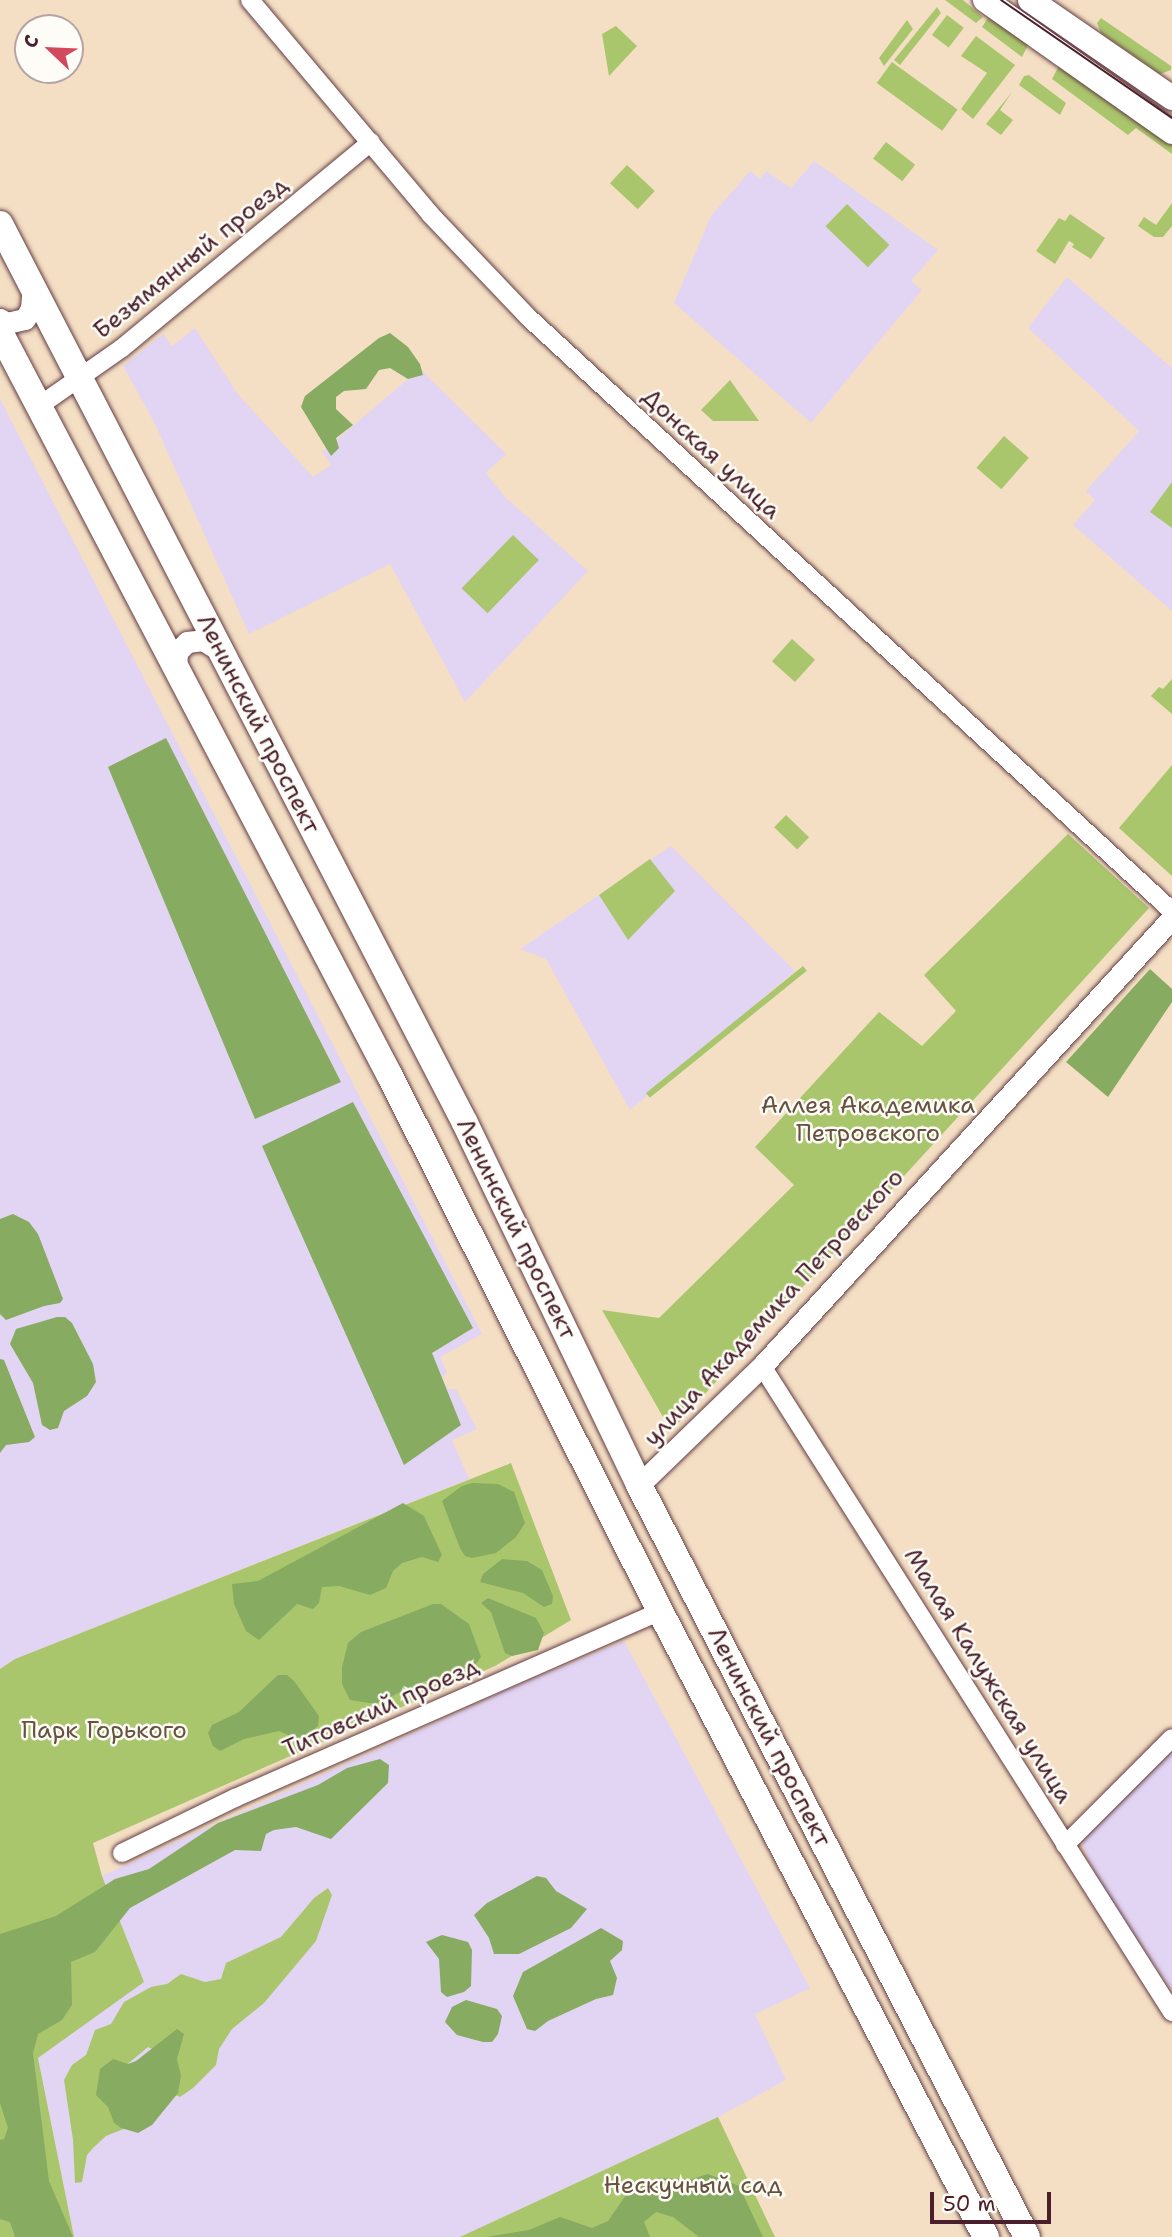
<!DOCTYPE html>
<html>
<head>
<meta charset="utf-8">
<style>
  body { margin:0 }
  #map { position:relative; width:1172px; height:2237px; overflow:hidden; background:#f4dfc4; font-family:"Shantell Sans",sans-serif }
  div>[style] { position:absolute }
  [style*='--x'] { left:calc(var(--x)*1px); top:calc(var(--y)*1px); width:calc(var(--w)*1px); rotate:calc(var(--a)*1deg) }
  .built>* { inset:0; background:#e2d4f3 }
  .green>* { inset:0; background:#aac66d; transform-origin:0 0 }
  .forest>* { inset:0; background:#87ab60 }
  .roads { filter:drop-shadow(0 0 2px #643c42) drop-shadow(0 0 2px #643c42) }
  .minor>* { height:18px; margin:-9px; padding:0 9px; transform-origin:9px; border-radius:9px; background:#fff }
  .tertiary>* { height:21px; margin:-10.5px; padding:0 10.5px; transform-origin:10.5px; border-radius:10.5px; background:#fff }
  .secondary>* { height:24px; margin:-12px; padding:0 12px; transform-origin:12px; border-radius:12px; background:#fff }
  .primary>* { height:26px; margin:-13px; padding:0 13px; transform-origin:13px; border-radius:13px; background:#fff }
  .tram>* { height:2px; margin:-1px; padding:0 1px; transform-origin:1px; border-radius:1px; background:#4a1f2b }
  span { translate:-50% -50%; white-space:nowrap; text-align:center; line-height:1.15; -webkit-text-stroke:5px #fdfcf7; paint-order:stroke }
  .street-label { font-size:24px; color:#4a1f2b }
  .park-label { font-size:24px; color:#67513f }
  .north { position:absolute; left:14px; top:14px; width:70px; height:70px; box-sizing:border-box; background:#fdfcf7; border:2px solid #b5a4a5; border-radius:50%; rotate:293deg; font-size:19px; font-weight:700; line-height:28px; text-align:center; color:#4a1f2b }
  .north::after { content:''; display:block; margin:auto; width:24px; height:32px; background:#d1495b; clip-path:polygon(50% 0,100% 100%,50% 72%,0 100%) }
  .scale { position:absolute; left:930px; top:2192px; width:121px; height:32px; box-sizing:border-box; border:4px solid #4a1f2b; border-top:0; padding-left:9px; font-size:21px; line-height:24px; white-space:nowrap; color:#4a1f2b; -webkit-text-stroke:5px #fdfcf7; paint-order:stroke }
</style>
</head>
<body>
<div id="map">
  <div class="built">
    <div style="clip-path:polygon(814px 161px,938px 250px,911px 281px,922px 290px,811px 423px,674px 303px,711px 216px,750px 171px,760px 179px,766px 171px,791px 188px)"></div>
    <div style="clip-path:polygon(1067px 277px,1172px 368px,1172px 611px,1073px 525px,1095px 500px,1086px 491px,1139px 431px,1028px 328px)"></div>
    <div style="clip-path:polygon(195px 328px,237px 393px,313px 477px,331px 465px,322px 452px,420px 369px,506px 454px,486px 473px,505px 497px,588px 571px,465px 702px,390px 564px,249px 634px,154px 422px,123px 366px,163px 334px,172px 346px)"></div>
    <div style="clip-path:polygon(0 399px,482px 1334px,440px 1357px,447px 1372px,442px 1378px,448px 1389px,456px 1389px,477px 1429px,452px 1440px,469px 1479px,15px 1659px,0 1669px)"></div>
    <div style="clip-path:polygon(671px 846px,795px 971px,630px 1110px,546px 959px,520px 949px)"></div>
    <div style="clip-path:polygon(624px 1641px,810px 1988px,755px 2014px,786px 2080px,718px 2117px,460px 2237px,74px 2237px,38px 2058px,143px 1982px,102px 1876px,511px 1688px)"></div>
    <div style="clip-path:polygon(1172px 1751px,1172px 1991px,1095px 1875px,1081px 1840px)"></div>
  </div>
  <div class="green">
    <div style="clip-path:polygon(945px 0,963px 0,983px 17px,976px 23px)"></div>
    <div style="clip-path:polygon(937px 7px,941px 13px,900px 65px,894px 60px)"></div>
    <div style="left:947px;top:15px;width:21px;height:25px;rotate:37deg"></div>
    <div style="clip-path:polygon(988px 18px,1029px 43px,1022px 57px,982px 27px)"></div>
    <div style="clip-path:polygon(1101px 18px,1171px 66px,1171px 70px,1160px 74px,1101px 33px,1097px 23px)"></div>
    <div style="clip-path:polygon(907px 20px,913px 29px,884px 66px,879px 58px)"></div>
    <div style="clip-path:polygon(616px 26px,637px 46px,609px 76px,602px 34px)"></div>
    <div style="clip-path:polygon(976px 36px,1015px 65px,973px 119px,961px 109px,987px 73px,961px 56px)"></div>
    <div style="clip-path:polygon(1062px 60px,1172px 142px,1172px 154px,1136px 128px,1128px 135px,1052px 79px)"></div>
    <div style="left:892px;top:62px;width:81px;height:26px;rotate:36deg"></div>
    <div style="clip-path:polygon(1029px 75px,1066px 103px,1060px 115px,1019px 85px,1024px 76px)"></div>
    <div style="clip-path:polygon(1012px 92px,1000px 110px,1013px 120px,1001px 135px,986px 124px)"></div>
    <div style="left:886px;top:142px;width:37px;height:21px;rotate:38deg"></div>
    <div style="left:627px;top:165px;width:38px;height:25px;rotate:43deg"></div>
    <div style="clip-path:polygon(1172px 203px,1172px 226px,1163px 237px,1154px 237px,1138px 226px,1144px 217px,1156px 225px)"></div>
    <div style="left:847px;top:204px;width:59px;height:31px;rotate:44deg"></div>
    <div style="clip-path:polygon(1070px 214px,1105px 238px,1091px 259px,1072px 247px,1074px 244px,1069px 241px,1055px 264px,1036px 251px,1059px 218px,1065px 221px)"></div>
    <div style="clip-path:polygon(730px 380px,759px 421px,713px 421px,701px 410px)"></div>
    <div style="left:1004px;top:436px;width:33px;height:42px;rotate:41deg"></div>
    <div style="clip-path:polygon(1172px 482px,1172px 528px,1150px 512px)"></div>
    <div style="left:513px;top:535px;width:36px;height:74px;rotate:44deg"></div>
    <div style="left:792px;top:639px;width:31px;height:30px;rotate:42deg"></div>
    <div style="clip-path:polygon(1172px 679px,1172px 714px,1151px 696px,1159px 687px,1163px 689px)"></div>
    <div style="clip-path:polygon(1172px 765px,1172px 876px,1119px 828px)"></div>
    <div style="left:786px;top:815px;width:32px;height:17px;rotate:44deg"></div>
    <div style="clip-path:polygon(1068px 834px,1149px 908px,671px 1431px,602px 1310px,659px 1318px,794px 1185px,755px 1147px,879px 1012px,922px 1046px,956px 1011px,924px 975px)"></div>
    <div style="clip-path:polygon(650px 859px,675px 891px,628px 940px,599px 895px)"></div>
    <div style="left:803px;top:966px;width:6px;height:202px;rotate:51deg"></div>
    <div style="clip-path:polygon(511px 1463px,571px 1620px,495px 1666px,93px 1843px,102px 1876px,144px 1982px,38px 2058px,74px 2237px,0 2237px,0 1669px,15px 1659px)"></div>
    <div style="clip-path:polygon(328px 1888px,332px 1895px,316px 1941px,264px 2003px,232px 2029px,219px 2049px,216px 2065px,193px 2088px,180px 2097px,166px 2091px,163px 2054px,148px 2047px,124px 2067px,126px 2128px,106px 2136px,94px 2147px,87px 2155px,82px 2182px,75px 2183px,73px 2140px,64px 2080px,72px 2065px,86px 2055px,95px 2030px,111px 2024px,124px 2002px,151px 1987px,167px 1984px,181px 1974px,205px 1982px,221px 1979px,226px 1963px,281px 1937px,314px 1898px)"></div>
    <div style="clip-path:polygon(718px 2117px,775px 2237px,460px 2237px)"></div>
  </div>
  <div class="forest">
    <div style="clip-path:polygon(390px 333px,408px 347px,420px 364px,423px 375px,408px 379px,390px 368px,379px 370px,366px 389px,344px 391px,336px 397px,336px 409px,353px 425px,336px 438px,339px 448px,331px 456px,301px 407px,305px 396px,379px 338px)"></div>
    <div style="clip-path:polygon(166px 738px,341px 1082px,255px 1119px,108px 767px)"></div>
    <div style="clip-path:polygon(1150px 969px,1172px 989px,1172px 1002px,1108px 1097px,1066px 1062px)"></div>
    <div style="clip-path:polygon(353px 1102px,473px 1328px,432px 1353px,461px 1425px,404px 1465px,262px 1146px)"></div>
    <div style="clip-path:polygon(13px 1214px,29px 1222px,38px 1234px,63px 1299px,60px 1303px,44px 1306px,6px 1320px,0 1314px,0 1219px)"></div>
    <div style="clip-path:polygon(57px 1317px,65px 1317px,72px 1323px,93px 1364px,96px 1382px,87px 1396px,64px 1411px,58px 1428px,50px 1430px,42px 1425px,33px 1383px,10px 1344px,16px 1329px)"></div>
    <div style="clip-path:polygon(0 1359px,4px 1360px,35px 1437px,29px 1442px,6px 1445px,0 1453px)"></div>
    <div style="clip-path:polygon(472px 1483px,498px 1484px,514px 1492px,525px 1523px,516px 1537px,496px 1553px,472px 1558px,465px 1556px,460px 1548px,442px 1501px,462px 1486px)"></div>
    <div style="clip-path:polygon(403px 1503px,424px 1516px,442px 1555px,438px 1562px,422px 1557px,402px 1563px,393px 1571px,386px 1588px,370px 1595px,339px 1586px,322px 1587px,319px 1603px,313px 1609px,297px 1604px,259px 1640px,246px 1631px,234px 1604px,232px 1584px,258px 1581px)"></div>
    <div style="clip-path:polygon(502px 1559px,527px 1561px,542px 1570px,553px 1596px,552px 1604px,544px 1607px,523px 1593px,480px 1582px,483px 1574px)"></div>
    <div style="clip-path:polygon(488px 1598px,536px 1618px,544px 1633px,538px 1650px,512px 1656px,505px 1653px,491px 1612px,481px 1603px)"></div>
    <div style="clip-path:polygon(433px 1604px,441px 1604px,469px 1624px,481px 1657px,476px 1664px,417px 1684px,376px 1704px,350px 1700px,342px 1684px,342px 1667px,348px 1643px,361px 1632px)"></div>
    <div style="clip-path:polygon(278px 1675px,287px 1675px,294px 1681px,319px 1716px,318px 1726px,305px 1737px,295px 1738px,279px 1731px,244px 1739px,220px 1751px,213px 1746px,208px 1733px,212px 1725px,239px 1712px)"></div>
    <div style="clip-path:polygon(380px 1759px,389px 1765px,388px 1783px,331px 1839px,296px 1827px,274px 1830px,266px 1834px,261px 1851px,235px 1850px,130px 1908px,95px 1952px,71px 1962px,72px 2005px,62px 2020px,38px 2034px,33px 2053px,49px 2181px,73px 2237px,15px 2237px,10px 2222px,0 2219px,0 2140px,4px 2139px,8px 2128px,0 2103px,0 1934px,56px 1916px,115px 1879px,149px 1869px,218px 1823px,318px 1785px,347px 1768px)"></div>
    <div style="clip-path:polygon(537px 1876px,546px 1878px,556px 1891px,587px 1909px,571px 1928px,519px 1954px,494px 1954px,489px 1938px,474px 1915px,487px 1903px)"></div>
    <div style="clip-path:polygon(601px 1928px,623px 1941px,622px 1950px,610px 1961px,617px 1978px,613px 1995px,596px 1999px,548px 2021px,535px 2031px,527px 2029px,513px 1996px,523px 1972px)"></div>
    <div style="clip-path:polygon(442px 1935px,468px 1942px,472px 1950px,471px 1986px,464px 1992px,447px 1997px,441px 1992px,439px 1959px,426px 1942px)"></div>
    <div style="clip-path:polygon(466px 2000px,497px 2009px,502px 2016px,498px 2034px,492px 2042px,483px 2042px,457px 2035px,445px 2022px,452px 2007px)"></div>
    <div style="clip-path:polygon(177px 2029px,184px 2034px,177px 2059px,181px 2076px,178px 2093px,152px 2125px,138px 2133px,121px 2128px,114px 2123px,108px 2107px,96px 2095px,100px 2069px,113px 2059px,128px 2064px,136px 2061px)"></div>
    <div style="clip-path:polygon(708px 2174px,739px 2186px,763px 2237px,699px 2237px,673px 2217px,656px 2212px,644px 2222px,650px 2237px,486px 2237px,529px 2230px,560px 2217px,592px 2228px,608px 2221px,628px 2192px,642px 2182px,659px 2178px,692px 2179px)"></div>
  </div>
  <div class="roads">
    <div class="minor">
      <div style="--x:250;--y:0;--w:280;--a:49.9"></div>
      <div style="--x:430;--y:214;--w:142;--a:46.4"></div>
      <div style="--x:528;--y:317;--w:876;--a:42.69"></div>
      <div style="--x:39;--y:406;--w:101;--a:-34.9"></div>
      <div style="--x:122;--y:348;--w:323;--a:-39.6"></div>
      <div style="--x:762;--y:1366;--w:765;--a:57.6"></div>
      <div style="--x:1065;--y:1845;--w:151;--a:-45"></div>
      <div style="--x:122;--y:1853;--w:126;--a:-26"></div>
      <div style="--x:235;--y:1798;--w:464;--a:-23.7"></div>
    </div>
    <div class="tertiary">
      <div style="--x:0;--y:319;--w:8;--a:30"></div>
      <div style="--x:7;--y:323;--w:18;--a:-13"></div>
      <div style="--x:25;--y:319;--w:13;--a:-61"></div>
      <div style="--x:31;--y:308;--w:22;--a:-85"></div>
      <div style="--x:176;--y:671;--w:19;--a:-87"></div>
      <div style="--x:177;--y:652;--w:14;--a:-45"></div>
      <div style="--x:187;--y:642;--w:16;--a:-7"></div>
      <div style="--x:203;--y:640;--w:19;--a:32"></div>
      <div style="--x:639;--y:1485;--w:171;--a:-44.1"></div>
      <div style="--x:762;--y:1366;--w:607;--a:-47.54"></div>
    </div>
    <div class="secondary">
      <div style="--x:985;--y:0;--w:229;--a:35.2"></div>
      <div style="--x:1030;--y:0;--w:173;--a:34.6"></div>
    </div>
    <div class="primary">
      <div style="--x:0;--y:224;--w:1012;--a:62.65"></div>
      <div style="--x:465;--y:1123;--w:402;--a:64.3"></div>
      <div style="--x:639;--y:1485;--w:846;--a:62.71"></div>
      <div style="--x:0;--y:332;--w:840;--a:62.34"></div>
      <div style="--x:390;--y:1076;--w:599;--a:63.22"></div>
      <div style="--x:660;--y:1611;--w:706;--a:62.49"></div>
    </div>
  </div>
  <div class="tram">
    <div style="--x:1001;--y:0;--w:208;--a:34.6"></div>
  </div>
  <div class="street-label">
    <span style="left:191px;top:258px;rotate:-39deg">Безымянный проезд</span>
    <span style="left:711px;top:454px;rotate:43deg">Донская улица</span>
    <span style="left:258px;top:724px;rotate:63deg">Ленинский проспект</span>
    <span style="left:516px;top:1229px;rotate:64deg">Ленинский проспект</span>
    <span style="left:774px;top:1308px;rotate:-47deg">улица Академика Петровского</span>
    <span style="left:988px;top:1676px;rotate:58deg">Малая Калужская улица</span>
    <span style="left:381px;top:1708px;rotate:-24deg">Титовский проезд</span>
    <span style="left:769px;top:1737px;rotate:63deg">Ленинский проспект</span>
  </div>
  <div class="park-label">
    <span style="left:868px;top:1120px">Аллея Академика<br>Петровского</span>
    <span style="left:104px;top:1731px">Парк Горького</span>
    <span style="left:693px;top:2186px">Нескучный сад</span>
  </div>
  <div class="north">С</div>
  <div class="scale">50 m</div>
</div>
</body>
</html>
